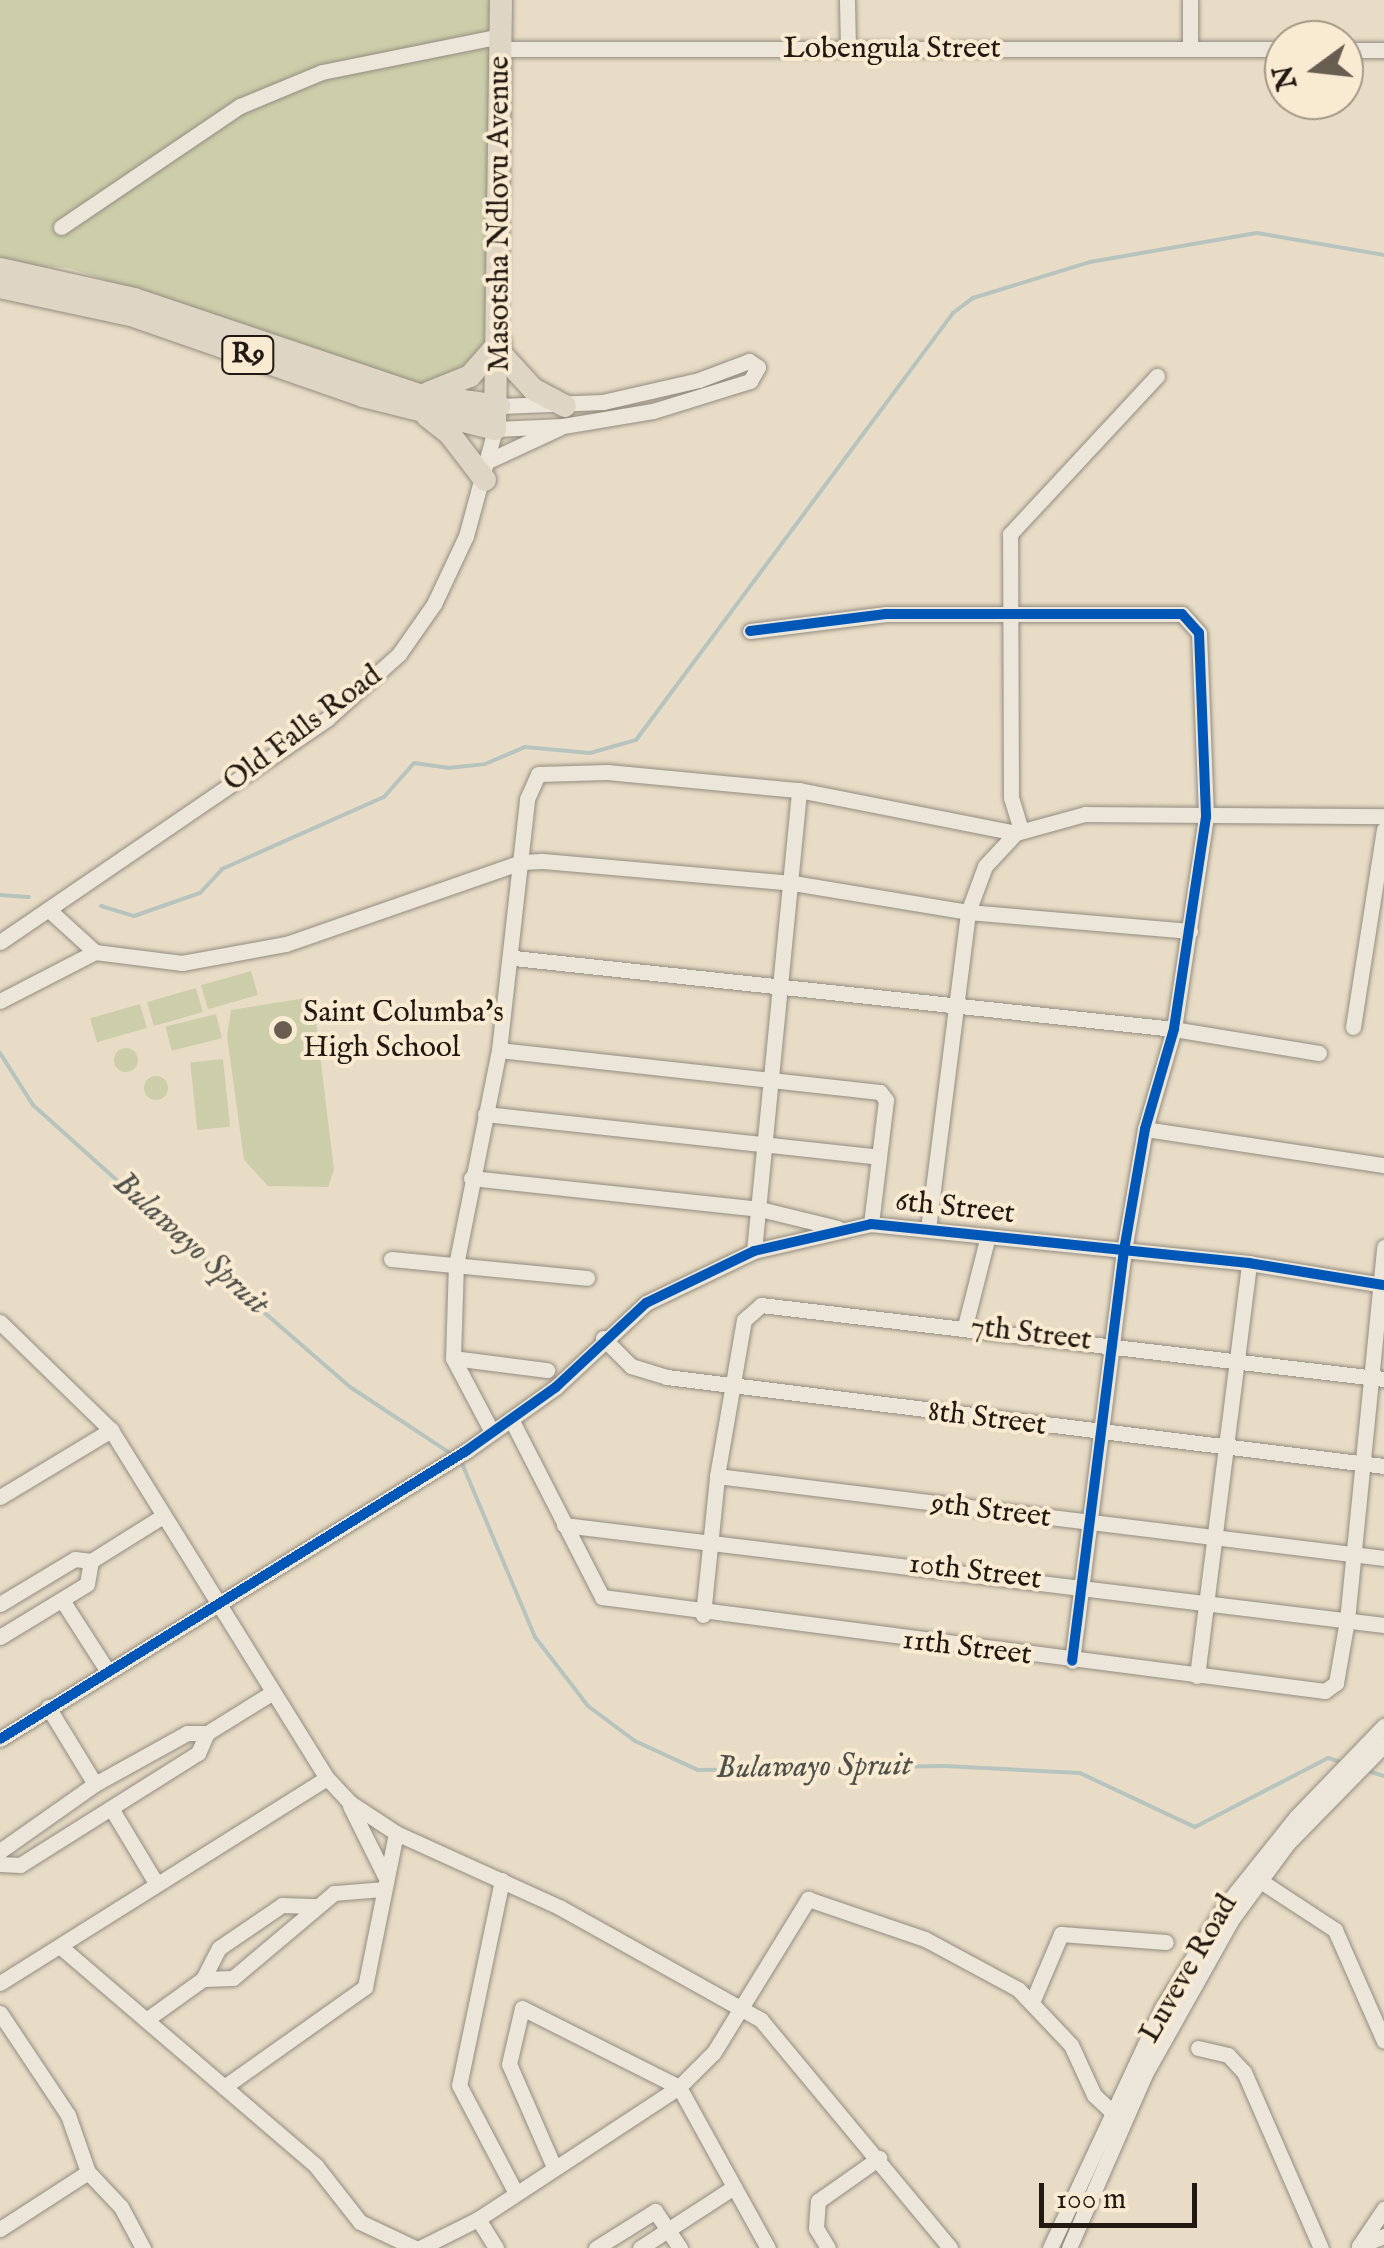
<!DOCTYPE html>
<html>
<head>
<meta charset="utf-8">
<style>
  body { margin:0 }
  #map { position:relative; width:1384px; height:2248px; overflow:hidden; background:#e8dcc6; font-family:"IM FELL English",serif }
  div>[style] { position:absolute }
  [style*='--x'] { left:calc(var(--x)*1px); top:calc(var(--y)*1px); width:calc(var(--w)*1px); rotate:calc(var(--a)*1deg) }
  .green>* { inset:0; background:#ccceaa; transform-origin:0 0 }
  .round { border-radius:50% }
  .stream>* { height:4px; margin:-2px; padding:0 2px; transform-origin:2px; border-radius:2px; background:#b7c4be }
  .roads { filter:drop-shadow(0 0 2px #938c7f) drop-shadow(0 0 2px #938c7f) }
  .minor>* { height:15px; margin:-7.5px; padding:0 7.5px; transform-origin:7.5px; border-radius:7.5px; background:#ebe5da }
  .highway>* { height:22px; margin:-11px; padding:0 11px; transform-origin:11px; border-radius:11px; background:#dfd5c5 }
  .cycleway>* { height:10px; margin:-5px; padding:0 5px; transform-origin:5px; border-radius:5px; background:#0057b8 }
  .dots>* { width:28px; height:28px; translate:-50% -50%; box-sizing:border-box; border:5px solid #f9ebd1; border-radius:50% }
  span { translate:-50% -50%; white-space:nowrap; text-align:center; line-height:1.15; -webkit-text-stroke:8px #f9ebd1; paint-order:stroke }
  .shield-label span { padding:2px 8px; background:#f9ebd1; border:2px solid; border-radius:8px; -webkit-text-stroke-width:0 }
  .shield-label { font-size:28px; color:#221912; font-weight:700 }
  .street-label { font-size:30px; color:#221912 }
  .poi-label { font-size:30px; color:#221912 }
  .left { translate:0 -50%; text-align:left }
  .water-label { font-size:32px; color:#4f514d; font-style:italic }
  .north { position:absolute; left:1264px; top:20px; width:100px; height:100px; box-sizing:border-box; background:#f9ebd1; border:2px solid #a39785; border-radius:50%; rotate:255deg; font-size:28px; font-weight:700; line-height:40px; text-align:center; color:#221912 }
  .north::after { content:''; display:block; margin:auto; width:35px; height:45px; background:#675d51; clip-path:polygon(50% 0,100% 100%,50% 72%,0 100%) }
  .scale { position:absolute; left:1039px; top:2183px; width:158px; height:45px; box-sizing:border-box; border:5px solid #221912; border-top:0; padding-left:12px; font-size:30px; line-height:35px; white-space:nowrap; color:#221912; -webkit-text-stroke:8px #f9ebd1; paint-order:stroke }
</style>
</head>
<body>
<div id="map">
  <div class="green">
    <div style="clip-path:polygon(0 0,491px 0,488px 340px,477px 362px,424px 387px,69px 268px,0 264px)"></div>
    <div style="left:251px;top:971px;width:25px;height:52px;rotate:74deg"></div>
    <div style="left:196px;top:988px;width:25px;height:51px;rotate:74deg"></div>
    <div style="clip-path:polygon(313px 997px,334px 1170px,328px 1187px,268px 1186px,244px 1160px,227px 1036px,231px 1010px)"></div>
    <div style="left:140px;top:1004px;width:25px;height:52px;rotate:74deg"></div>
    <div style="left:216px;top:1014px;width:25px;height:52px;rotate:76deg"></div>
    <div class="round" style="left:114px;top:1048px;width:24px;height:24px"></div>
    <div style="left:223px;top:1059px;width:68px;height:33px;rotate:84deg"></div>
    <div class="round" style="left:144px;top:1076px;width:24px;height:24px"></div>
  </div>
  <div class="stream">
    <div style="--x:0;--y:895;--w:29;--a:4"></div>
    <div style="--x:101;--y:906;--w:34;--a:17"></div>
    <div style="--x:134;--y:916;--w:70;--a:-19.2"></div>
    <div style="--x:200;--y:893;--w:33;--a:-47"></div>
    <div style="--x:222;--y:869;--w:177;--a:-24"></div>
    <div style="--x:384;--y:797;--w:45;--a:-48.6"></div>
    <div style="--x:414;--y:763;--w:34;--a:8"></div>
    <div style="--x:448;--y:768;--w:37;--a:-6"></div>
    <div style="--x:485;--y:764;--w:43;--a:-23"></div>
    <div style="--x:525;--y:747;--w:65;--a:5.3"></div>
    <div style="--x:590;--y:753;--w:48;--a:-15.8"></div>
    <div style="--x:636;--y:740;--w:532;--a:-53.41"></div>
    <div style="--x:953;--y:313;--w:25;--a:-37"></div>
    <div style="--x:973;--y:298;--w:122;--a:-17.1"></div>
    <div style="--x:1090;--y:262;--w:169;--a:-9.9"></div>
    <div style="--x:1257;--y:233;--w:129;--a:9.8"></div>
    <div style="--x:0;--y:1053;--w:62;--a:57.6"></div>
    <div style="--x:33;--y:1105;--w:313;--a:41.9"></div>
    <div style="--x:266;--y:1314;--w:111;--a:41"></div>
    <div style="--x:350;--y:1387;--w:120;--a:33.4"></div>
    <div style="--x:461;--y:1461;--w:191;--a:67.2"></div>
    <div style="--x:535;--y:1637;--w:87;--a:52.5"></div>
    <div style="--x:588;--y:1706;--w:59;--a:36.7"></div>
    <div style="--x:635;--y:1741;--w:69;--a:24.7"></div>
    <div style="--x:698;--y:1770;--w:247;--a:-0.9"></div>
    <div style="--x:945;--y:1766;--w:135;--a:3"></div>
    <div style="--x:1080;--y:1773;--w:127;--a:25.2"></div>
    <div style="--x:1195;--y:1827;--w:150;--a:-27.4"></div>
    <div style="--x:1328;--y:1758;--w:14;--a:17"></div>
    <div style="--x:1365;--y:1770;--w:20;--a:18"></div>
  </div>
  <div class="roads">
    <div class="minor">
      <div style="--x:847;--y:0;--w:49;--a:88.8"></div>
      <div style="--x:1190;--y:0;--w:49;--a:90"></div>
      <div style="--x:500;--y:49;--w:784;--a:0"></div>
      <div style="--x:1344;--y:50;--w:40;--a:0"></div>
      <div style="--x:61;--y:227;--w:216;--a:-34.1"></div>
      <div style="--x:240;--y:106;--w:89;--a:-22.5"></div>
      <div style="--x:322;--y:72;--w:183;--a:-11.4"></div>
      <div style="--x:490;--y:460;--w:76;--a:-24.9"></div>
      <div style="--x:750;--y:631;--w:137;--a:-7.1"></div>
      <div style="--x:886;--y:614;--w:296;--a:0"></div>
      <div style="--x:1182;--y:614;--w:25;--a:48"></div>
      <div style="--x:1199;--y:633;--w:184;--a:87.8"></div>
      <div style="--x:1206;--y:817;--w:214;--a:98.6"></div>
      <div style="--x:1174;--y:1029;--w:104;--a:106.2"></div>
      <div style="--x:1145;--y:1129;--w:123;--a:99.8"></div>
      <div style="--x:1124;--y:1250;--w:414;--a:97.2"></div>
      <div style="--x:1021;--y:830;--w:34;--a:-107"></div>
      <div style="--x:1011;--y:798;--w:264;--a:-90.2"></div>
      <div style="--x:1010;--y:534;--w:216;--a:-47.1"></div>
      <div style="--x:49;--y:910;--w:62;--a:42.4"></div>
      <div style="--x:95;--y:952;--w:88;--a:7.2"></div>
      <div style="--x:182;--y:963;--w:106;--a:-10.4"></div>
      <div style="--x:286;--y:944;--w:249;--a:-19.2"></div>
      <div style="--x:521;--y:862;--w:21;--a:-3"></div>
      <div style="--x:542;--y:861;--w:252;--a:5"></div>
      <div style="--x:793;--y:883;--w:177;--a:9.4"></div>
      <div style="--x:968;--y:912;--w:223;--a:4.9"></div>
      <div style="--x:0;--y:942;--w:397;--a:-34.3"></div>
      <div style="--x:328;--y:718;--w:96;--a:-42"></div>
      <div style="--x:399;--y:654;--w:61;--a:-55"></div>
      <div style="--x:434;--y:604;--w:75;--a:-64.8"></div>
      <div style="--x:466;--y:536;--w:111;--a:-74.8"></div>
      <div style="--x:495;--y:429;--w:68;--a:-2.5"></div>
      <div style="--x:563;--y:426;--w:91;--a:-9.5"></div>
      <div style="--x:653;--y:411;--w:102;--a:-17.2"></div>
      <div style="--x:750;--y:381;--w:16;--a:-60"></div>
      <div style="--x:758;--y:367;--w:11;--a:-146"></div>
      <div style="--x:749;--y:361;--w:53;--a:159.2"></div>
      <div style="--x:699;--y:380;--w:98;--a:167.1"></div>
      <div style="--x:603;--y:402;--w:104;--a:177.8"></div>
      <div style="--x:514;--y:958;--w:664;--a:6.14"></div>
      <div style="--x:1174;--y:1029;--w:147;--a:9.4"></div>
      <div style="--x:0;--y:1001;--w:107;--a:-27.3"></div>
      <div style="--x:1353;--y:1027;--w:200;--a:-81.1"></div>
      <div style="--x:499;--y:1050;--w:383;--a:6.3"></div>
      <div style="--x:880;--y:1092;--w:10;--a:53"></div>
      <div style="--x:886;--y:1100;--w:125;--a:96.9"></div>
      <div style="--x:485;--y:1114;--w:396;--a:6.2"></div>
      <div style="--x:1145;--y:1129;--w:242;--a:8.6"></div>
      <div style="--x:471;--y:1178;--w:291;--a:6.1"></div>
      <div style="--x:760;--y:1209;--w:80;--a:13.7"></div>
      <div style="--x:928;--y:1229;--w:320;--a:-82.8"></div>
      <div style="--x:968;--y:912;--w:49;--a:-69.7"></div>
      <div style="--x:985;--y:866;--w:45;--a:-46.8"></div>
      <div style="--x:1016;--y:833;--w:72;--a:-15.4"></div>
      <div style="--x:1085;--y:814;--w:299;--a:0.4"></div>
      <div style="--x:754;--y:1251;--w:463;--a:-84.4"></div>
      <div style="--x:391;--y:1259;--w:197;--a:5.5"></div>
      <div style="--x:0;--y:1322;--w:155;--a:44.2"></div>
      <div style="--x:111;--y:1430;--w:410;--a:58.2"></div>
      <div style="--x:327;--y:1778;--w:33;--a:47"></div>
      <div style="--x:349;--y:1802;--w:56;--a:33.4"></div>
      <div style="--x:396;--y:1833;--w:181;--a:24.4"></div>
      <div style="--x:561;--y:1908;--w:229;--a:29.2"></div>
      <div style="--x:761;--y:2020;--w:296;--a:50.3"></div>
      <div style="--x:965;--y:1326;--w:93;--a:-75.7"></div>
      <div style="--x:603;--y:1338;--w:40;--a:45"></div>
      <div style="--x:631;--y:1366;--w:38;--a:17"></div>
      <div style="--x:667;--y:1377;--w:723;--a:7.08"></div>
      <div style="--x:453;--y:1358;--w:95;--a:7.3"></div>
      <div style="--x:511;--y:1419;--w:200;--a:62.9"></div>
      <div style="--x:602;--y:1597;--w:729;--a:7.41"></div>
      <div style="--x:1325;--y:1691;--w:14;--a:-36"></div>
      <div style="--x:1336;--y:1683;--w:64;--a:-80.1"></div>
      <div style="--x:1347;--y:1620;--w:375;--a:-84.3"></div>
      <div style="--x:492;--y:1432;--w:84;--a:-117.8"></div>
      <div style="--x:453;--y:1358;--w:93;--a:-88.2"></div>
      <div style="--x:456;--y:1265;--w:219;--a:-78.7"></div>
      <div style="--x:499;--y:1050;--w:253;--a:-83.6"></div>
      <div style="--x:527;--y:799;--w:27;--a:-66"></div>
      <div style="--x:538;--y:774;--w:69;--a:-1.7"></div>
      <div style="--x:607;--y:772;--w:193;--a:5.4"></div>
      <div style="--x:799;--y:790;--w:221;--a:11.2"></div>
      <div style="--x:717;--y:1476;--w:672;--a:7.01"></div>
      <div style="--x:0;--y:1497;--w:130;--a:-31.1"></div>
      <div style="--x:564;--y:1525;--w:826;--a:6.95"></div>
      <div style="--x:91;--y:1561;--w:85;--a:-32"></div>
      <div style="--x:62;--y:1600;--w:83;--a:57.3"></div>
      <div style="--x:0;--y:1604;--w:87;--a:-31"></div>
      <div style="--x:75;--y:1559;--w:16;--a:7"></div>
      <div style="--x:91;--y:1561;--w:23;--a:100"></div>
      <div style="--x:87;--y:1584;--w:102;--a:148.7"></div>
      <div style="--x:703;--y:1615;--w:140;--a:-84.2"></div>
      <div style="--x:717;--y:1476;--w:158;--a:-80.2"></div>
      <div style="--x:744;--y:1320;--w:23;--a:-41"></div>
      <div style="--x:761;--y:1305;--w:627;--a:6.77"></div>
      <div style="--x:1197;--y:1676;--w:416;--a:-82.8"></div>
      <div style="--x:48;--y:1707;--w:90;--a:58.6"></div>
      <div style="--x:207;--y:1733;--w:78;--a:-31.8"></div>
      <div style="--x:0;--y:1739;--w:548;--a:-31.72"></div>
      <div style="--x:466;--y:1451;--w:110;--a:-35.4"></div>
      <div style="--x:556;--y:1387;--w:123;--a:-43"></div>
      <div style="--x:646;--y:1303;--w:120;--a:-25.7"></div>
      <div style="--x:754;--y:1251;--w:120;--a:-13"></div>
      <div style="--x:871;--y:1224;--w:380;--a:5.9"></div>
      <div style="--x:1249;--y:1263;--w:137;--a:9.3"></div>
      <div style="--x:350;--y:1806;--w:80;--a:63.4"></div>
      <div style="--x:111;--y:1808;--w:87;--a:59"></div>
      <div style="--x:0;--y:1851;--w:116;--a:-35.2"></div>
      <div style="--x:95;--y:1784;--w:105;--a:-29"></div>
      <div style="--x:187;--y:1733;--w:20;--a:0"></div>
      <div style="--x:207;--y:1733;--w:22;--a:114"></div>
      <div style="--x:198;--y:1753;--w:210;--a:147.8"></div>
      <div style="--x:20;--y:1865;--w:20;--a:-177"></div>
      <div style="--x:502;--y:1880;--w:209;--a:101.8"></div>
      <div style="--x:459;--y:2085;--w:122;--a:62.2"></div>
      <div style="--x:1259;--y:1880;--w:91;--a:33.3"></div>
      <div style="--x:1335;--y:1930;--w:121;--a:66.2"></div>
      <div style="--x:62;--y:1948;--w:335;--a:40.6"></div>
      <div style="--x:316;--y:2166;--w:71;--a:51.8"></div>
      <div style="--x:360;--y:2222;--w:61;--a:25.3"></div>
      <div style="--x:203;--y:1979;--w:30;--a:-2"></div>
      <div style="--x:233;--y:1978;--w:132;--a:-40.1"></div>
      <div style="--x:334;--y:1893;--w:50;--a:-4.6"></div>
      <div style="--x:0;--y:1983;--w:386;--a:-32.1"></div>
      <div style="--x:1033;--y:2000;--w:72;--a:-67"></div>
      <div style="--x:1061;--y:1934;--w:105;--a:4.4"></div>
      <div style="--x:0;--y:2013;--w:123;--a:56.3"></div>
      <div style="--x:68;--y:2115;--w:60;--a:70.7"></div>
      <div style="--x:88;--y:2172;--w:48;--a:46.7"></div>
      <div style="--x:121;--y:2207;--w:47;--a:61.8"></div>
      <div style="--x:146;--y:2020;--w:70;--a:-35.7"></div>
      <div style="--x:203;--y:1979;--w:35;--a:-63"></div>
      <div style="--x:219;--y:1948;--w:76;--a:-34.3"></div>
      <div style="--x:282;--y:1905;--w:35;--a:2"></div>
      <div style="--x:1198;--y:2048;--w:31;--a:13"></div>
      <div style="--x:1228;--y:2055;--w:23;--a:47"></div>
      <div style="--x:1244;--y:2072;--w:192;--a:66.4"></div>
      <div style="--x:224;--y:2087;--w:173;--a:-35.3"></div>
      <div style="--x:365;--y:1987;--w:157;--a:-78.6"></div>
      <div style="--x:554;--y:2167;--w:112;--a:-113.6"></div>
      <div style="--x:509;--y:2064;--w:57;--a:-76.9"></div>
      <div style="--x:522;--y:2008;--w:176;--a:26.7"></div>
      <div style="--x:679;--y:2087;--w:184;--a:61.1"></div>
      <div style="--x:478;--y:2219;--w:34;--a:58"></div>
      <div style="--x:0;--y:2229;--w:105;--a:-32.9"></div>
      <div style="--x:1359;--y:2246;--w:45;--a:-56"></div>
      <div style="--x:1359;--y:2246;--w:27;--a:-22"></div>
      <div style="--x:420;--y:2248;--w:65;--a:-26.6"></div>
      <div style="--x:478;--y:2219;--w:240;--a:-33.3"></div>
      <div style="--x:679;--y:2087;--w:49;--a:-45"></div>
      <div style="--x:714;--y:2052;--w:180;--a:-58.4"></div>
      <div style="--x:808;--y:1899;--w:124;--a:18.9"></div>
      <div style="--x:925;--y:1939;--w:106;--a:28.3"></div>
      <div style="--x:1018;--y:1989;--w:77;--a:46.6"></div>
      <div style="--x:1071;--y:2045;--w:55;--a:65.3"></div>
      <div style="--x:1094;--y:2095;--w:23;--a:43"></div>
      <div style="--x:596;--y:2248;--w:70;--a:-32.1"></div>
      <div style="--x:655;--y:2211;--w:45;--a:56"></div>
      <div style="--x:640;--y:2248;--w:112;--a:-33"></div>
      <div style="--x:828;--y:2248;--w:23;--a:-121"></div>
      <div style="--x:816;--y:2228;--w:27;--a:-86"></div>
      <div style="--x:818;--y:2201;--w:75;--a:-35.2"></div>
      <div style="--x:1050;--y:2248;--w:265;--a:-65"></div>
      <div style="--x:1162;--y:2008;--w:119;--a:-58.5"></div>
      <div style="--x:1224;--y:1907;--w:115;--a:-51.3"></div>
      <div style="--x:1296;--y:1817;--w:127;--a:-46"></div>
      <div style="--x:1069;--y:2248;--w:190;--a:-66.4"></div>
      <div style="--x:1145;--y:2074;--w:178;--a:-60.7"></div>
      <div style="--x:1232;--y:1919;--w:93;--a:-53.7"></div>
      <div style="--x:1287;--y:1844;--w:139;--a:-45.6"></div>
    </div>
    <div class="highway">
      <div style="--x:0;--y:269;--w:137;--a:12.6"></div>
      <div style="--x:134;--y:299;--w:302;--a:18.6"></div>
      <div style="--x:420;--y:395;--w:80;--a:7.9"></div>
      <div style="--x:0;--y:287;--w:134;--a:12.1"></div>
      <div style="--x:131;--y:315;--w:246;--a:19.2"></div>
      <div style="--x:363;--y:396;--w:136;--a:14"></div>
      <div style="--x:495;--y:429;--w:429;--a:-89.2"></div>
      <div style="--x:501;--y:354;--w:47;--a:47.6"></div>
      <div style="--x:533;--y:389;--w:36;--a:28"></div>
      <div style="--x:428;--y:393;--w:45;--a:-22"></div>
      <div style="--x:470;--y:376;--w:45;--a:-48.6"></div>
      <div style="--x:427;--y:416;--w:28;--a:38"></div>
      <div style="--x:449;--y:433;--w:59;--a:52.5"></div>
    </div>
  </div>
  <div class="cycleway">
    <div style="--x:750;--y:631;--w:137;--a:-7.1"></div>
    <div style="--x:886;--y:614;--w:296;--a:0"></div>
    <div style="--x:1182;--y:614;--w:25;--a:48"></div>
    <div style="--x:1199;--y:633;--w:184;--a:87.8"></div>
    <div style="--x:1206;--y:817;--w:214;--a:98.6"></div>
    <div style="--x:1174;--y:1029;--w:104;--a:106.2"></div>
    <div style="--x:1145;--y:1129;--w:123;--a:99.8"></div>
    <div style="--x:1124;--y:1250;--w:414;--a:97.2"></div>
    <div style="--x:0;--y:1739;--w:548;--a:-31.72"></div>
    <div style="--x:466;--y:1451;--w:110;--a:-35.4"></div>
    <div style="--x:556;--y:1387;--w:123;--a:-43"></div>
    <div style="--x:646;--y:1303;--w:120;--a:-25.7"></div>
    <div style="--x:754;--y:1251;--w:120;--a:-13"></div>
    <div style="--x:871;--y:1224;--w:380;--a:5.9"></div>
    <div style="--x:1249;--y:1263;--w:137;--a:9.3"></div>
  </div>
  <div class="dots">
    <div style="left:283px;top:1030px;background:#675d51"></div>
  </div>
  <div class="shield-label">
    <span style="left:248px;top:355px">R9</span>
  </div>
  <div class="street-label">
    <span style="left:892px;top:49px">Lobengula Street</span>
    <span style="left:500px;top:214px;rotate:-90deg">Masotsha Ndlovu Avenue</span>
    <span style="left:303px;top:729px;rotate:-37deg">Old Falls Road</span>
    <span style="left:955px;top:1208px;rotate:6deg">6th Street</span>
    <span style="left:1031px;top:1334px;rotate:7deg">7th Street</span>
    <span style="left:987px;top:1419px;rotate:7deg">8th Street</span>
    <span style="left:991px;top:1511px;rotate:7deg">9th Street</span>
    <span style="left:975px;top:1572px;rotate:7deg">10th Street</span>
    <span style="left:967px;top:1648px;rotate:7deg">11th Street</span>
    <span style="left:1189px;top:1969px;rotate:-60deg">Luveve Road</span>
  </div>
  <div class="poi-label">
    <span class="left" style="left:303px;top:1030px">Saint Columba's<br>High School</span>
  </div>
  <div class="water-label">
    <span style="left:190px;top:1245px;rotate:42deg">Bulawayo Spruit</span>
    <span style="left:814px;top:1768px;rotate:-1deg">Bulawayo Spruit</span>
  </div>
  <div class="north">N</div>
  <div class="scale">100 m</div>
</div>
</body>
</html>
